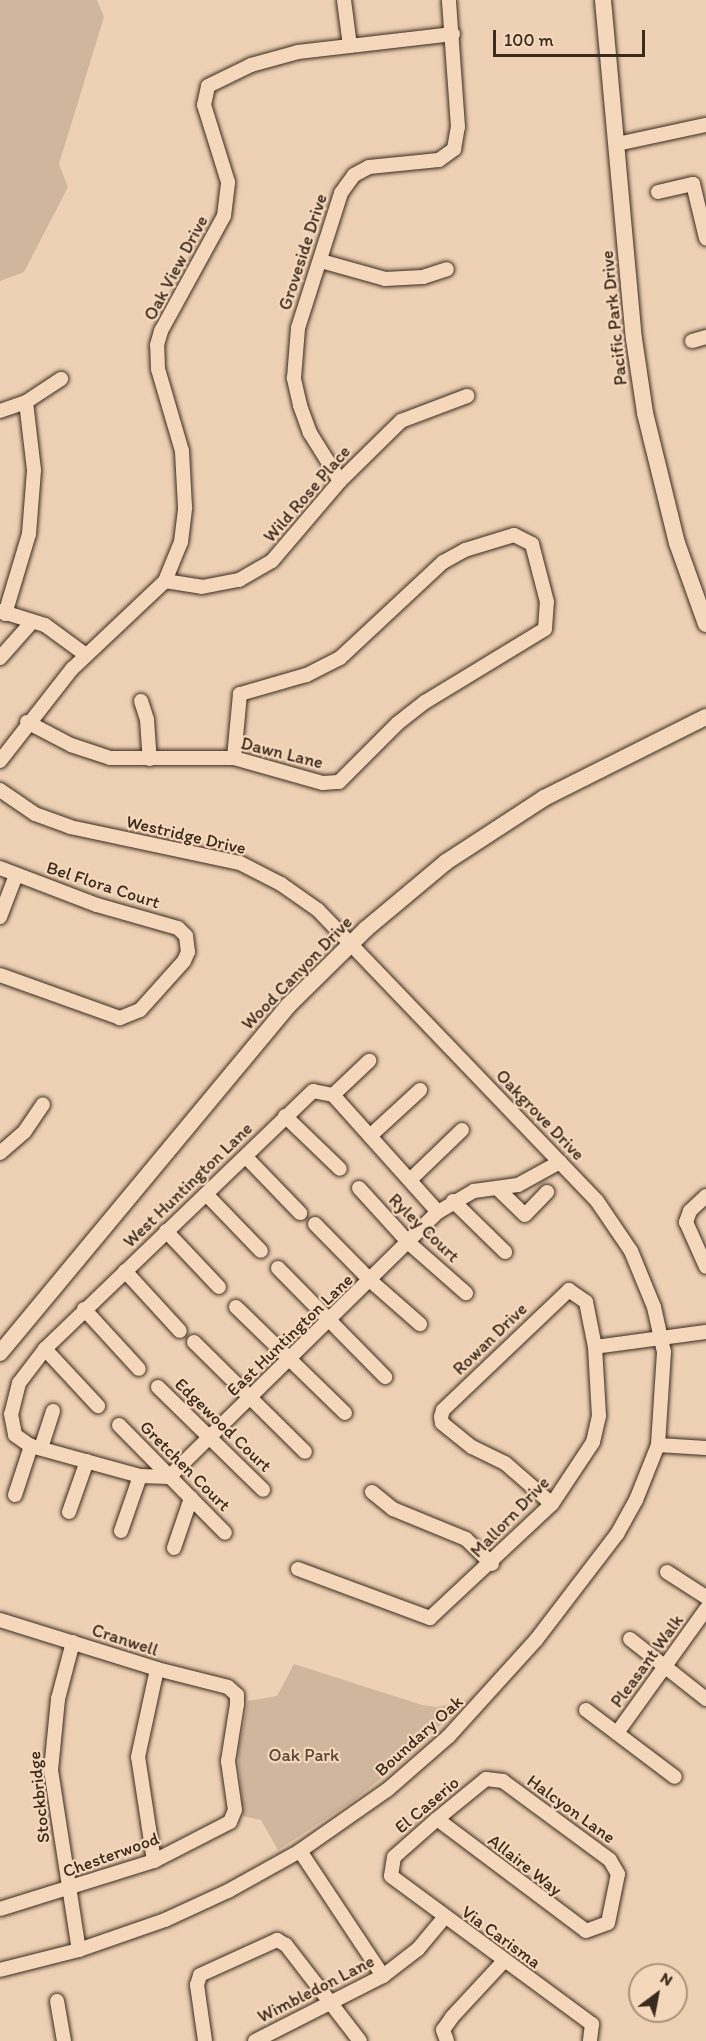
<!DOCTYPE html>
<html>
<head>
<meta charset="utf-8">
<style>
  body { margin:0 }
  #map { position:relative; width:706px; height:2041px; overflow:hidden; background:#eed1b5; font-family:Itim,sans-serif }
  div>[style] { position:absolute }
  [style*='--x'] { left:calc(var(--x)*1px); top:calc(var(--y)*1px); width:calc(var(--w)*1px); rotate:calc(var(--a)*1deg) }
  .green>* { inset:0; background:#d0b69c }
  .roads { filter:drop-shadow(0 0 2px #3b2a1e) drop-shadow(0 0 2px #3b2a1e) }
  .minor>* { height:14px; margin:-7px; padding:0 7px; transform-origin:7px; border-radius:7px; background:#f5d8bb }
  .major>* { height:16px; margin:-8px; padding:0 8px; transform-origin:8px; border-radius:8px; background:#f5d8bb }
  span { translate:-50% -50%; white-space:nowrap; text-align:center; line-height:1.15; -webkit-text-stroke:4.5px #f5d8bb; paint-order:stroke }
  .street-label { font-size:18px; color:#3b2a1e }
  .park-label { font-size:18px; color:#594637 }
  .north { position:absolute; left:628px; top:1963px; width:60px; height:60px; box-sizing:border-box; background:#f5d8bb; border:2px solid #ab927c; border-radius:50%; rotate:32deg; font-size:16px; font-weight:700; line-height:24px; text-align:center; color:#3b2a1e }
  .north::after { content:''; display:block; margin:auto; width:21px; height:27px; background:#3b2a1e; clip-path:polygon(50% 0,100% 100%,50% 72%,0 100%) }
  .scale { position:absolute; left:493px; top:30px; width:152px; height:27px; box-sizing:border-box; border:3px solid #3b2a1e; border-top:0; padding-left:8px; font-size:18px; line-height:21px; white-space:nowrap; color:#3b2a1e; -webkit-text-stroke:4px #f5d8bb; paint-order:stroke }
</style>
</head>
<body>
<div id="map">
  <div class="green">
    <div style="clip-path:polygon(0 0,97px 0,104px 17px,59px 164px,68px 187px,24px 272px,0 281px)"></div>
    <div style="clip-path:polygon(294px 1664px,422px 1705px,437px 1707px,467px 1700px,403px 1761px,350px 1803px,278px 1850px,261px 1820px,243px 1816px,238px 1753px,248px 1701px,277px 1696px)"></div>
  </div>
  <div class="roads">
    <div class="minor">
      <div style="--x:344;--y:0;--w:46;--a:82.6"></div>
      <div style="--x:617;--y:144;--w:91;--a:-12.1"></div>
      <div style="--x:658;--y:192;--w:36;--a:-13"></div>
      <div style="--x:693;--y:184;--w:56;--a:76.5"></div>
      <div style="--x:321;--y:261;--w:66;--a:15.7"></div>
      <div style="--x:385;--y:279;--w:38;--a:-3"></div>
      <div style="--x:423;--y:277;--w:25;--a:-18"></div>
      <div style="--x:692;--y:341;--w:15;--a:-16"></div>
      <div style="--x:0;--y:411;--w:28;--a:-19"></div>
      <div style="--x:26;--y:402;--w:42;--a:-33.3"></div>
      <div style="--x:340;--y:481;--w:57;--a:-122"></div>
      <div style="--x:310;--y:433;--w:30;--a:-110"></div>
      <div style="--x:300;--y:405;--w:28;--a:-103"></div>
      <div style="--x:294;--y:378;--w:50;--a:-85.4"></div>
      <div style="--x:298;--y:328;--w:142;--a:-72.3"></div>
      <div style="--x:341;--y:193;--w:22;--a:-54"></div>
      <div style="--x:354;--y:175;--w:17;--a:-28"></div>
      <div style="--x:369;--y:167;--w:70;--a:-5.7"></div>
      <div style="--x:439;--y:160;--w:19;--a:-36"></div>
      <div style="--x:454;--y:149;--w:22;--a:-80"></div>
      <div style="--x:458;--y:127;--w:127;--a:-94.1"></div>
      <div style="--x:165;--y:581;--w:37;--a:9"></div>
      <div style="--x:202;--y:587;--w:38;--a:-11"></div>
      <div style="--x:239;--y:580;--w:38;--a:-30"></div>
      <div style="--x:272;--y:561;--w:105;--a:-49.6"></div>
      <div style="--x:340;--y:481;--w:86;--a:-44.5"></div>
      <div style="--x:401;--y:421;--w:71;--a:-20.7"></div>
      <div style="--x:0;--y:611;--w:47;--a:17.3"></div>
      <div style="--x:45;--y:625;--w:51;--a:36.2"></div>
      <div style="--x:5;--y:614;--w:84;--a:-73.3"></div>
      <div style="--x:29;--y:534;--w:64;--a:-85.5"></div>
      <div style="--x:34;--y:470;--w:68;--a:-96.7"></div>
      <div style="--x:0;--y:658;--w:47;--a:-48.5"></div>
      <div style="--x:141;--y:701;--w:20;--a:72"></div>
      <div style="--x:147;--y:720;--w:39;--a:86"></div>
      <div style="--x:27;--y:722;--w:50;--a:27.6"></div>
      <div style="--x:71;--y:745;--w:41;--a:18.4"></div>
      <div style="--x:110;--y:758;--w:124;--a:0"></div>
      <div style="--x:234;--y:758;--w:92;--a:15.7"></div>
      <div style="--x:323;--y:783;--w:16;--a:-4"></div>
      <div style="--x:339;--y:782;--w:83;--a:-45"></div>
      <div style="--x:398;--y:723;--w:34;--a:-38"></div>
      <div style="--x:425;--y:702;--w:140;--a:-31.3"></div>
      <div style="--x:545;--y:629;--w:27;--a:-86"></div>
      <div style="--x:547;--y:602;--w:60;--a:-104.5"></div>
      <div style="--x:532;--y:544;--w:20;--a:-153"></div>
      <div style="--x:514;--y:535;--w:51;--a:163"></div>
      <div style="--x:465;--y:550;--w:25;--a:151"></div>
      <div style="--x:443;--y:562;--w:141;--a:137"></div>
      <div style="--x:340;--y:658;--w:38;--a:153"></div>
      <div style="--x:306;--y:675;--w:69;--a:163.9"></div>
      <div style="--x:240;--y:694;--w:64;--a:95.4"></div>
      <div style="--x:0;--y:761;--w:117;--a:-52"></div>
      <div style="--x:72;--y:669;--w:128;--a:-43.4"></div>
      <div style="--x:165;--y:581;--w:42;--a:-67.7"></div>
      <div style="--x:181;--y:542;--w:35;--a:-83"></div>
      <div style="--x:185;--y:507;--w:56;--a:-93.1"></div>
      <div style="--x:182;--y:451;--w:85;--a:-106.3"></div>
      <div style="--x:158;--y:369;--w:24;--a:-92"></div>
      <div style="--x:157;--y:345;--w:15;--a:-74"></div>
      <div style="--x:161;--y:331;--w:131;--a:-61.3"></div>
      <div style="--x:224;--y:216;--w:34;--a:-83"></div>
      <div style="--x:228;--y:182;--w:81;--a:-107.3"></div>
      <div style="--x:204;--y:105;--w:19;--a:-78"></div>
      <div style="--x:208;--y:86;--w:48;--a:-26"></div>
      <div style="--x:251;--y:65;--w:49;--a:-15.5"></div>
      <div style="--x:298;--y:52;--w:156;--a:-6.6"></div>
      <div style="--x:0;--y:790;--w:42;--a:34.4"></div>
      <div style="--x:35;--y:814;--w:37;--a:20"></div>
      <div style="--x:70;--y:827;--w:174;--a:12"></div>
      <div style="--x:240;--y:863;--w:46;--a:27.1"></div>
      <div style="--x:281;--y:884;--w:45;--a:35.1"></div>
      <div style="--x:318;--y:910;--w:403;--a:46.2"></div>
      <div style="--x:597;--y:1201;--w:60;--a:55.8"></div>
      <div style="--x:631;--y:1251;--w:61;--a:67.7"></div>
      <div style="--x:654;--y:1307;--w:46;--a:77.5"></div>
      <div style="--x:664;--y:1352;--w:93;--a:93.7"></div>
      <div style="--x:658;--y:1445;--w:59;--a:111.8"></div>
      <div style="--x:636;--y:1500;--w:39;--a:119"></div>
      <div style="--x:617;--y:1534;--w:133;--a:127.4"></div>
      <div style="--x:536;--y:1640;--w:130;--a:132.2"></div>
      <div style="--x:449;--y:1736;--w:82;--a:138.9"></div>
      <div style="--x:387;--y:1790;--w:106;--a:145"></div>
      <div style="--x:300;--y:1851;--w:82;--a:150.9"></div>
      <div style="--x:228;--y:1891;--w:69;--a:155.3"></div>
      <div style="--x:165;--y:1920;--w:91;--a:160.8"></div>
      <div style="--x:79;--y:1950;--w:81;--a:165.8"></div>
      <div style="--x:0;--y:868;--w:104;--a:20.9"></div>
      <div style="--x:97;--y:905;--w:84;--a:15.9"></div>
      <div style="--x:178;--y:928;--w:11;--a:45"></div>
      <div style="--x:186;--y:936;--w:16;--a:83"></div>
      <div style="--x:188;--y:952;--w:10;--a:114"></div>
      <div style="--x:184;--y:961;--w:66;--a:131.9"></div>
      <div style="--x:140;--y:1010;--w:22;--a:158"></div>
      <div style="--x:120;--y:1018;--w:127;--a:-160.3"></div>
      <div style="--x:0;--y:917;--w:45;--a:-69.1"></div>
      <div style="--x:333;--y:1095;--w:50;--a:-43.4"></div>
      <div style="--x:285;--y:1116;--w:76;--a:43.9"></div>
      <div style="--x:370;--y:1136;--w:68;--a:-42.6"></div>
      <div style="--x:0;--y:1153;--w:33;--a:-41"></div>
      <div style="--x:25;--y:1131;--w:32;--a:-56"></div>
      <div style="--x:246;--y:1157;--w:78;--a:46"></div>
      <div style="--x:410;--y:1180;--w:72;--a:-43.9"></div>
      <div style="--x:359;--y:1188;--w:74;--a:47.7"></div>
      <div style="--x:409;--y:1243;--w:76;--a:41.3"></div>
      <div style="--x:498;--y:1189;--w:37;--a:44"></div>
      <div style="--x:525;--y:1215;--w:32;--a:-46"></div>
      <div style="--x:206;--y:1194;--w:79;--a:46"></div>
      <div style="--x:706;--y:1196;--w:22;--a:137"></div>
      <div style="--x:690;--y:1211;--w:12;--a:110"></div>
      <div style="--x:686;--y:1222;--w:49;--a:66"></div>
      <div style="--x:453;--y:1201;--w:73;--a:44.4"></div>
      <div style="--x:438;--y:1212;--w:157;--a:-131.9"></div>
      <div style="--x:333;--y:1095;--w:20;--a:-169"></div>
      <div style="--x:313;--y:1091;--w:372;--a:136.1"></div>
      <div style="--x:45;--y:1349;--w:43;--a:127.4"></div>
      <div style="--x:19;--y:1383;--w:32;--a:104"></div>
      <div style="--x:11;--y:1414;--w:21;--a:79"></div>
      <div style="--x:15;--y:1435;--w:19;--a:35"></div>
      <div style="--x:31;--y:1446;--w:113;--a:15.4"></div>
      <div style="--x:140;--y:1476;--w:29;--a:2"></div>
      <div style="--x:169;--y:1477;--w:378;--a:-44.6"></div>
      <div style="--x:438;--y:1212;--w:42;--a:-30.3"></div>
      <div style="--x:474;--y:1191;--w:44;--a:-7.8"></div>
      <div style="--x:518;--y:1185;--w:48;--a:-28.7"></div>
      <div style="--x:315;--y:1224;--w:81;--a:45.5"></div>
      <div style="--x:372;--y:1282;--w:64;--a:41.2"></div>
      <div style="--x:166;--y:1231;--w:77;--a:46.6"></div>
      <div style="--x:278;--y:1268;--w:153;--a:45.5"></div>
      <div style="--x:125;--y:1271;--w:81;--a:47.5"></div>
      <div style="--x:236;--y:1307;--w:152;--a:44.2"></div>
      <div style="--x:84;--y:1309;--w:81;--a:47.5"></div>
      <div style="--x:194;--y:1342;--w:156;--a:44.7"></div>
      <div style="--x:595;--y:1347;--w:112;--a:-7.7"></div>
      <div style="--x:45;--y:1349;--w:78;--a:47.1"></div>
      <div style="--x:158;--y:1387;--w:147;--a:44.4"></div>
      <div style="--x:119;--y:1425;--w:151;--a:45.5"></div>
      <div style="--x:658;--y:1445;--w:48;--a:3.6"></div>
      <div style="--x:41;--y:1448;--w:39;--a:-72"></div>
      <div style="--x:372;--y:1492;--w:27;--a:39"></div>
      <div style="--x:393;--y:1509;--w:79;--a:22.3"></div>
      <div style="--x:466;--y:1539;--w:36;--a:44"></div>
      <div style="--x:15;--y:1495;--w:52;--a:-71.9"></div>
      <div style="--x:69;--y:1512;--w:54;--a:-70.6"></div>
      <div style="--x:121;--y:1531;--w:58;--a:-70.9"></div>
      <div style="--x:174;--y:1548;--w:53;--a:-71.2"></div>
      <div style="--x:298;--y:1569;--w:141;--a:20.4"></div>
      <div style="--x:430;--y:1618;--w:167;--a:-43.1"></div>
      <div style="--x:552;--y:1504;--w:74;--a:-56.5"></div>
      <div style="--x:593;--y:1442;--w:27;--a:-77"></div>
      <div style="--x:599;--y:1416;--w:69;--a:-93.3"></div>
      <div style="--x:595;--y:1347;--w:46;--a:-101.3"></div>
      <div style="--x:586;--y:1302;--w:21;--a:-145"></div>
      <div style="--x:569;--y:1290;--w:174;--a:136.4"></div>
      <div style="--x:443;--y:1410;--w:7;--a:106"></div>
      <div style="--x:441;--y:1417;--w:6;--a:81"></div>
      <div style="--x:442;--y:1423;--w:38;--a:39"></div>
      <div style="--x:472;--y:1447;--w:37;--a:26"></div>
      <div style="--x:505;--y:1463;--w:62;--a:41.1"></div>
      <div style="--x:667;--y:1572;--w:46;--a:32.7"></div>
      <div style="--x:0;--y:1620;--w:164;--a:17.3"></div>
      <div style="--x:157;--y:1669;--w:73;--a:14.2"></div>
      <div style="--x:228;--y:1687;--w:12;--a:42"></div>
      <div style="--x:237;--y:1695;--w:9;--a:90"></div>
      <div style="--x:237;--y:1704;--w:58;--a:99"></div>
      <div style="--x:228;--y:1761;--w:49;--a:81.9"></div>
      <div style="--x:235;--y:1810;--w:13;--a:113"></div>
      <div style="--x:230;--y:1822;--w:85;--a:152.8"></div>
      <div style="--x:154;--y:1861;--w:161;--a:162.7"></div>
      <div style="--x:630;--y:1639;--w:97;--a:38.3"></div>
      <div style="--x:73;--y:1642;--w:59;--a:104.7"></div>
      <div style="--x:58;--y:1699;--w:71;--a:95.6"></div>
      <div style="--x:51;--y:1770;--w:182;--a:81.2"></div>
      <div style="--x:586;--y:1710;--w:111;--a:37"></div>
      <div style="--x:617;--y:1733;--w:153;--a:-54.3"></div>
      <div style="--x:437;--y:1819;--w:186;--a:36.9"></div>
      <div style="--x:586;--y:1931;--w:23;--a:-20"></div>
      <div style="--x:608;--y:1923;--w:50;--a:-78.5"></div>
      <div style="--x:618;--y:1874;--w:16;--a:-120"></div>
      <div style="--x:610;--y:1860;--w:133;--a:-143.6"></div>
      <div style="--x:503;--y:1781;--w:17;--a:-173"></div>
      <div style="--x:486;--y:1779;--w:63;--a:140.8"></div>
      <div style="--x:437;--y:1819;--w:57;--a:138.5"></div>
      <div style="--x:394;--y:1857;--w:19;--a:99"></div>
      <div style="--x:391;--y:1876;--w:250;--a:36.4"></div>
      <div style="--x:592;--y:2024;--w:17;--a:97"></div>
      <div style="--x:300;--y:1851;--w:150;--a:56.4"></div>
      <div style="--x:154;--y:1861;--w:105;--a:-98.7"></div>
      <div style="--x:138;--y:1757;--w:90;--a:-77.8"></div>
      <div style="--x:57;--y:2001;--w:41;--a:80.1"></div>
      <div style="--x:205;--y:2041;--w:57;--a:-98.1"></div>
      <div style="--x:197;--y:1985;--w:10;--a:-73"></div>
      <div style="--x:200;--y:1975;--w:85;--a:-24.4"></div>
      <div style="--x:277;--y:1940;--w:10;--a:29"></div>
      <div style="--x:286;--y:1945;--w:121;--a:52.4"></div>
      <div style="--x:255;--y:2041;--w:144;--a:-26.9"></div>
      <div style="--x:383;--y:1976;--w:44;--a:-37.6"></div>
      <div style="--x:418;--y:1949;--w:40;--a:-50"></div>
      <div style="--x:447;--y:2041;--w:12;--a:-110"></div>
      <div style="--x:443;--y:2030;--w:16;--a:-55"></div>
      <div style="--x:452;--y:2017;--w:76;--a:-47.1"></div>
    </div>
    <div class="major">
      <div style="--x:603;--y:0;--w:340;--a:84.8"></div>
      <div style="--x:634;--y:339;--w:75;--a:81.5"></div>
      <div style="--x:645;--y:413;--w:134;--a:76.2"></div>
      <div style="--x:677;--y:543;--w:86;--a:70.3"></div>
      <div style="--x:0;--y:1353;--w:452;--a:-50.3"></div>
      <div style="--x:289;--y:1005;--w:108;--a:-44.6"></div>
      <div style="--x:366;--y:929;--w:104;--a:-39.9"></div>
      <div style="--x:446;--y:862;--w:117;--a:-33.1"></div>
      <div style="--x:544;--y:798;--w:181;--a:-26.6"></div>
    </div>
  </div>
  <div class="street-label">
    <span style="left:303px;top:252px;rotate:-72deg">Groveside Drive</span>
    <span style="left:176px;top:268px;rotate:-62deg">Oak View Drive</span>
    <span style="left:614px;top:318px;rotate:-96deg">Pacific Park Drive</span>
    <span style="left:307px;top:494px;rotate:-49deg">Wild Rose Place</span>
    <span style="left:282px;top:753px;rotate:14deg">Dawn Lane</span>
    <span style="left:186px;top:835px;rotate:13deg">Westridge Drive</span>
    <span style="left:103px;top:885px;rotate:18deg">Bel Flora Court</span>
    <span style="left:297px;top:973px;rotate:-46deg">Wood Canyon Drive</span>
    <span style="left:540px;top:1115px;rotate:46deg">Oakgrove Drive</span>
    <span style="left:188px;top:1185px;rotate:-44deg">West Huntington Lane</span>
    <span style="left:424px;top:1228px;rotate:44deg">Ryley Court</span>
    <span style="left:290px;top:1335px;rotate:-44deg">East Huntington Lane</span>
    <span style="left:490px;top:1339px;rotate:-44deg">Rowan Drive</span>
    <span style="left:223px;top:1425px;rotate:44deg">Edgewood Court</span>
    <span style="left:185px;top:1466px;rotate:45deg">Gretchen Court</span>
    <span style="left:510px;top:1517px;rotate:-46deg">Mallorn Drive</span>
    <span style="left:125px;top:1640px;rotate:18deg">Cranwell</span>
    <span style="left:647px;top:1661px;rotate:-54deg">Pleasant Walk</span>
    <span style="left:419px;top:1736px;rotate:-42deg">Boundary Oak</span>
    <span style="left:39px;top:1797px;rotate:-96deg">Stockbridge</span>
    <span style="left:427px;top:1805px;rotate:-40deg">El Caserio</span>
    <span style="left:571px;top:1809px;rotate:36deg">Halcyon Lane</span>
    <span style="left:111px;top:1855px;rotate:-20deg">Chesterwood</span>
    <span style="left:525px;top:1865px;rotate:38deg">Allaire Way</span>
    <span style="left:501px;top:1937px;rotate:36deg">Via Carisma</span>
    <span style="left:316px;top:1989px;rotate:-27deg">Wimbledon Lane</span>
  </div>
  <div class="park-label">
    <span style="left:304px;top:1755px">Oak Park</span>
  </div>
  <div class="north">N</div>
  <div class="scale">100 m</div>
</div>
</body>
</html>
